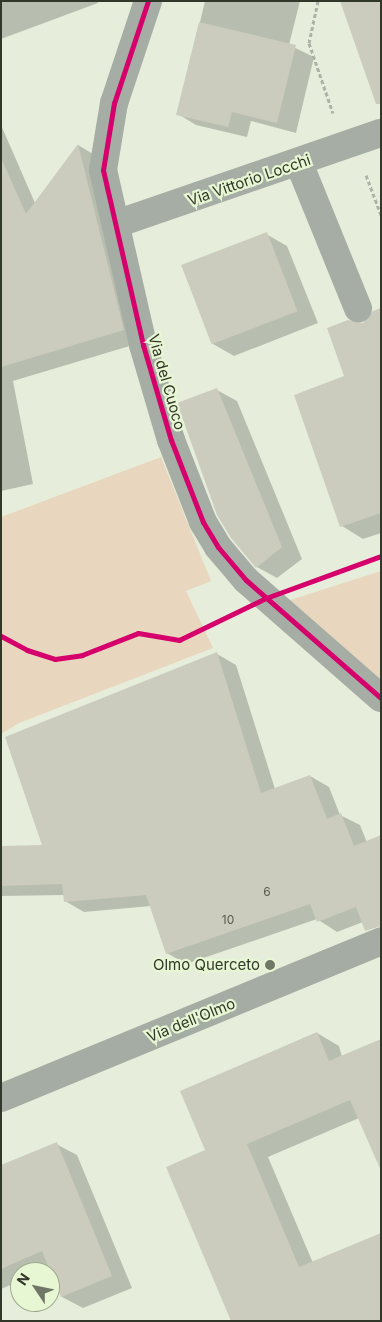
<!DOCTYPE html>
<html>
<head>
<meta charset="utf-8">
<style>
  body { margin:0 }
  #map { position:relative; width:382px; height:1322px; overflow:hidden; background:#e6eedb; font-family:Inter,sans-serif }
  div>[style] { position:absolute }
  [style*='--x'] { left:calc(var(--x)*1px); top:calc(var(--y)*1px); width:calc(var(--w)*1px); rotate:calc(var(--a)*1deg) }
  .green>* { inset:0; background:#e8d6be }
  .shadow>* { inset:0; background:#0003 }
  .building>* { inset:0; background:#cbccbd; transform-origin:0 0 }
  .path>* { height:3px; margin-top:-1.5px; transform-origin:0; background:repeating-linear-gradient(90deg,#adb2a9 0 4px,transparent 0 6.5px) }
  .street>* { height:28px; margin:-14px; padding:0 14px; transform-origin:14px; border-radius:14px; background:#a6ada5 }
  .secondary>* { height:28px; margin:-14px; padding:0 14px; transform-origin:14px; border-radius:14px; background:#a5aca3 }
  .cycleway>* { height:5px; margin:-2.5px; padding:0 2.5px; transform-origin:2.5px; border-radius:2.5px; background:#d6006c }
  .dots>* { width:14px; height:14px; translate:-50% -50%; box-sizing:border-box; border:2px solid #e7f6d3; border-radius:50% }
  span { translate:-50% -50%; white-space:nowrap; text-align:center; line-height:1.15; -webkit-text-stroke:4.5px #e7f6d3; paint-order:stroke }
  .number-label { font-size:12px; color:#585c4e }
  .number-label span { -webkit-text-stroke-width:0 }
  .street-label { font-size:15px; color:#313729 }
  .poi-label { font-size:15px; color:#313729 }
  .right { translate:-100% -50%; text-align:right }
  .frame { position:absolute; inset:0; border:2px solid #313729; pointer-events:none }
  .north { position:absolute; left:10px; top:1262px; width:50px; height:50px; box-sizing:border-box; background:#e7f6d3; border:1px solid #9eaa8f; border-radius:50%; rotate:304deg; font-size:14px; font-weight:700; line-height:20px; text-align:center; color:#313729 }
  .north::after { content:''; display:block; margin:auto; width:18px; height:22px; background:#707767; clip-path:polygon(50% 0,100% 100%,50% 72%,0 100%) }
</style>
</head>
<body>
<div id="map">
  <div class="green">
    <div style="clip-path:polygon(161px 457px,211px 581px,186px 591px,213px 648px,19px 723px,1px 734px,1px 517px)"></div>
    <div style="clip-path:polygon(381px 571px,381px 680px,290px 600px)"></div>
  </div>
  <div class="shadow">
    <div style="clip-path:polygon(1px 1px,98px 1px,98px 3px,1px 39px)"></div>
    <div style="clip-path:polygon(205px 1px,300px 1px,289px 45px,314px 57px,296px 133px,251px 121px,247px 137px,196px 125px,178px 114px)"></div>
    <div style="clip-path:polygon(1px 125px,35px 203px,78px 145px,98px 157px,143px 342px,13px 381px,33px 484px,1px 491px)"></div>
    <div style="clip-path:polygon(266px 234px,287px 246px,318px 323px,234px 356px,213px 344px)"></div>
    <div style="clip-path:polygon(381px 309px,381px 533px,363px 539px,342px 526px,364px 324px)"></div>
    <div style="clip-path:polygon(217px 390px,237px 401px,302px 559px,277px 578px,257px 567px)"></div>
    <div style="clip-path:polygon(217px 654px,236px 665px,275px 789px,310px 776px,329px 787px,340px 815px,360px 825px,381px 878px,381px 915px,337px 932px,317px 919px,186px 964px,167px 953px,151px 906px,84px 912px,65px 901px,64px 895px,1px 896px,1px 848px,44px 847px)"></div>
    <div style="clip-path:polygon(317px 1033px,339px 1046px,359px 1118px,268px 1157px,313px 1263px,232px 1321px,207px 1151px)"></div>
    <div style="clip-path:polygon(56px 1144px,77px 1155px,132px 1288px,83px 1308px,62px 1297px,50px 1268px,41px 1272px,20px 1272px,20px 1281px,1px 1289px,1px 1167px)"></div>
  </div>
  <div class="building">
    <div style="clip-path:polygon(340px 1px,381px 1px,381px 104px,376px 104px)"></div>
    <div style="clip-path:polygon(199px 22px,296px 45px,277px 123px,232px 112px,228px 127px,176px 115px)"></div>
    <div style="clip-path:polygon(78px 144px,124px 330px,1px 367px,1px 158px,26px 214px)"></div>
    <div style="left:267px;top:232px;width:85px;height:92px;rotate:69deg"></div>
    <div style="clip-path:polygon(381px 308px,381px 513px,340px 527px,294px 395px,344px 376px,327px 328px,348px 320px,363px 323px,373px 311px)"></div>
    <div style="clip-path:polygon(217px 388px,282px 547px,256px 568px,231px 538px,217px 515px,177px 403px)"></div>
    <div style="clip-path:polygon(217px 652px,261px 793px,310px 775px,327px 819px,341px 813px,354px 846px,381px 835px,381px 926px,365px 931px,356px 907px,317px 922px,310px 904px,166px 954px,146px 895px,64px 902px,62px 884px,1px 886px,1px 846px,42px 845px,5px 737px)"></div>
    <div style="clip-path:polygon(317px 1032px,329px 1061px,381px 1039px,381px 1171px,350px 1100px,247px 1144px,299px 1267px,381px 1233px,381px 1321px,231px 1321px,166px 1167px,205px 1150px,180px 1091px)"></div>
    <div style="clip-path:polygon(57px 1142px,112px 1276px,61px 1297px,42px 1251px,1px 1269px,1px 1165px)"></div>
  </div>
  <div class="path">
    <div style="--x:318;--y:1;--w:43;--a:102.1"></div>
    <div style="--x:309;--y:43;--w:74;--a:71.1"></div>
    <div style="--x:366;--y:175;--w:43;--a:69.4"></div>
  </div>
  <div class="street">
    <div style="--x:148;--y:1;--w:108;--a:108.4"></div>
    <div style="--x:114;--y:103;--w:68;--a:99.3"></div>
    <div style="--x:103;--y:170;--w:180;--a:77.1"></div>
    <div style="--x:143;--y:345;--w:99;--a:73.6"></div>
    <div style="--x:171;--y:440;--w:88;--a:68.7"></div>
    <div style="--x:203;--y:522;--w:29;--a:59"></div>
    <div style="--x:218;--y:547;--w:43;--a:49.7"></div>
    <div style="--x:246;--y:580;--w:179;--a:41.2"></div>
    <div style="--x:299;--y:163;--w:157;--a:67.9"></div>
    <div style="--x:116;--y:224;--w:280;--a:-19"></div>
  </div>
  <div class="secondary">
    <div style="--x:1;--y:1098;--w:411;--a:-22.4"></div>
  </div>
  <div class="cycleway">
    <div style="--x:148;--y:1;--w:108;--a:108.4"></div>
    <div style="--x:114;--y:103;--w:68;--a:99.3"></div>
    <div style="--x:103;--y:170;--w:180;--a:77.1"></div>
    <div style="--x:143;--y:345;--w:99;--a:73.6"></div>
    <div style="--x:171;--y:440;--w:88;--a:68.7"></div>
    <div style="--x:203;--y:522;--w:29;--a:59"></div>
    <div style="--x:218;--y:547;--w:43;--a:49.7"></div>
    <div style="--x:246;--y:580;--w:179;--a:41.2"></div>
    <div style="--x:1;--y:636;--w:30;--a:28"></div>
    <div style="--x:27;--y:650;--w:29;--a:18"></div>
    <div style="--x:55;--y:659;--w:27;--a:-8"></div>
    <div style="--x:82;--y:655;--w:60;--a:-21.4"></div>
    <div style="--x:138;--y:633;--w:42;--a:9.7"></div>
    <div style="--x:179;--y:640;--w:97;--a:-25.8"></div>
    <div style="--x:266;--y:598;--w:122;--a:-20.1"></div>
  </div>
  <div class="dots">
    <div style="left:270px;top:965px;background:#707767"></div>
  </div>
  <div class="number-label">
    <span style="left:267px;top:892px">6</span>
    <span style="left:228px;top:920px">10</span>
  </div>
  <div class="street-label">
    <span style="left:249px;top:180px;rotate:-19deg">Via Vittorio Locchi</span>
    <span style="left:167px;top:382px;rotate:74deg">Via del Cuoco</span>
    <span style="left:191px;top:1020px;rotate:-22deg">Via dell'Olmo</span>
  </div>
  <div class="poi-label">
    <span class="right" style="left:260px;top:965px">Olmo Querceto</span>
  </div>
  <div class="frame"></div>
  <div class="north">N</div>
</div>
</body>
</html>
